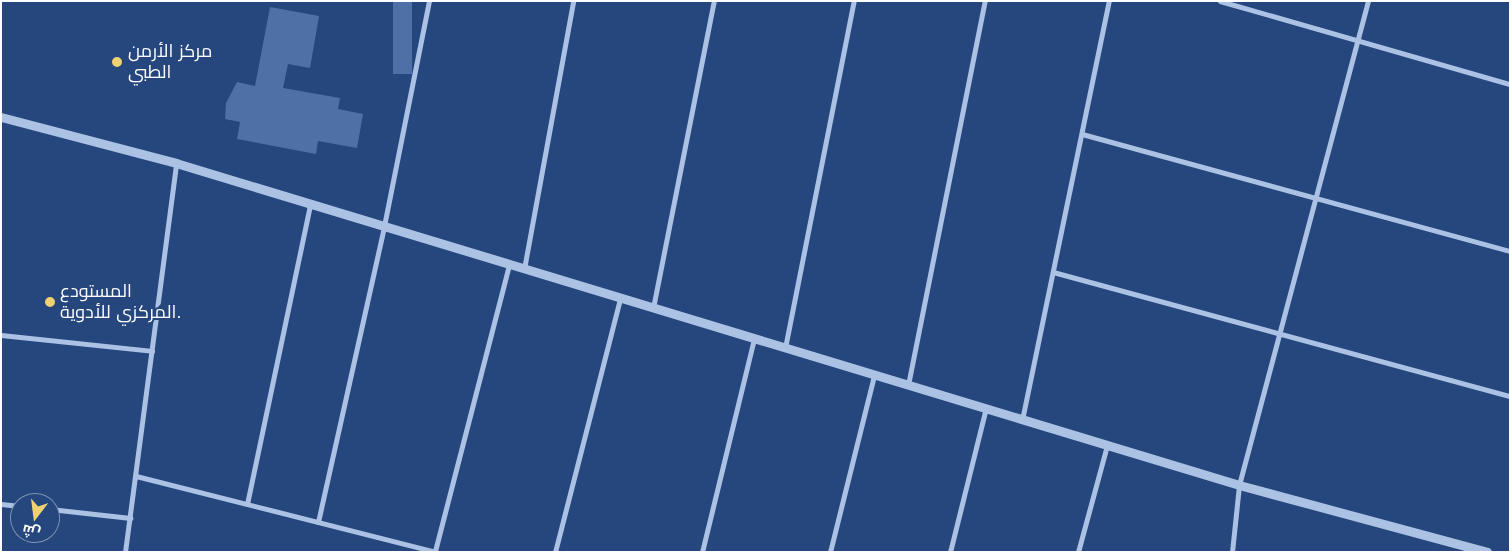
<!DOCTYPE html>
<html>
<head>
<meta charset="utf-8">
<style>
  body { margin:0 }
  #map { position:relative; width:1511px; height:553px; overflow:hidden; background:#26477d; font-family:Jost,Cairo,sans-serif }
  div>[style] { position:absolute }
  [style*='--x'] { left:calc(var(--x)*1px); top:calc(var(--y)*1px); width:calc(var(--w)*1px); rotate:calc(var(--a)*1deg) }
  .building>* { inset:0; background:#4e70a6; transform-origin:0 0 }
  .minor>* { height:5px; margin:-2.5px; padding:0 2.5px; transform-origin:2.5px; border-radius:2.5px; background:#abc2e5 }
  .tertiary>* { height:9px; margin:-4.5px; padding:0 4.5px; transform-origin:4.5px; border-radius:4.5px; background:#abc2e5 }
  .dots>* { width:14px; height:14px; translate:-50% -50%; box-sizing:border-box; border:2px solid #26477d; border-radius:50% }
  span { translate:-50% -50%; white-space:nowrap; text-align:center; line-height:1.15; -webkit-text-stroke:4px #26477d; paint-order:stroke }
  .poi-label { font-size:18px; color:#fff }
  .left { translate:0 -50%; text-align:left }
  .frame { position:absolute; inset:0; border:2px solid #fff; pointer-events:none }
  .north { position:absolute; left:10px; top:493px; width:50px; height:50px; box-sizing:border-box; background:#26477d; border:1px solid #7d91b1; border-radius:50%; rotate:195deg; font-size:14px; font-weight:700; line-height:20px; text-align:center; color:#fff }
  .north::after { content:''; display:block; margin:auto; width:18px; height:22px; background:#eed170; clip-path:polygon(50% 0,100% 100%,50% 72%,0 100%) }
</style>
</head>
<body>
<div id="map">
  <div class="building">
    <div style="left:393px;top:1px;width:19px;height:73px"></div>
    <div style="clip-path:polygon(270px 7px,319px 16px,310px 68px,288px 64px,283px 88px,340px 98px,338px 109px,363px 114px,357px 148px,318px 141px,316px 154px,237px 139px,240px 122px,225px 119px,226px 103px,237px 82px,255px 86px)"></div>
  </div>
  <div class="minor">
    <div style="--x:1220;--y:1;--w:302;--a:16"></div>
    <div style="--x:1082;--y:134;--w:444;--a:15.3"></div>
    <div style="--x:524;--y:269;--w:272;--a:-79.6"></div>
    <div style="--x:1053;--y:272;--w:474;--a:15.2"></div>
    <div style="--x:653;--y:308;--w:313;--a:-78.8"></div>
    <div style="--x:1;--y:335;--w:152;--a:6"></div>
    <div style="--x:785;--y:348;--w:354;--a:-78.8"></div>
    <div style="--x:908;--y:385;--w:392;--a:-78.7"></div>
    <div style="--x:1022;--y:420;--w:428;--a:-78.3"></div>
    <div style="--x:136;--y:476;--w:309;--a:14.2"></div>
    <div style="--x:1;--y:504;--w:19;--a:6"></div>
    <div style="--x:247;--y:504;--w:307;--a:-78.1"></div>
    <div style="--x:50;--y:509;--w:81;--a:6.4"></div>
    <div style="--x:318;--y:522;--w:303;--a:-77.4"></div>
    <div style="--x:384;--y:226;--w:229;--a:-78.7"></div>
    <div style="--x:435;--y:551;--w:296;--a:-75.5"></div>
    <div style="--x:125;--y:552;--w:392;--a:-82.5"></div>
    <div style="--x:555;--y:552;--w:262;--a:-75.6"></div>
    <div style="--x:702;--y:552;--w:220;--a:-76.3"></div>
    <div style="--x:830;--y:552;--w:182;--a:-76"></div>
    <div style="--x:950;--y:552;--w:148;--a:-76"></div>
    <div style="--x:1078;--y:552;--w:111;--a:-74.8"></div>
    <div style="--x:1232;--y:552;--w:67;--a:-84"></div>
    <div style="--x:1239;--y:485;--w:501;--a:-75.08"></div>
  </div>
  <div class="tertiary">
    <div style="--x:1;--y:117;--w:181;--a:14.7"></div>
    <div style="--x:176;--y:163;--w:1111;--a:16.85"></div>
    <div style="--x:1239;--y:485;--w:257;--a:15.1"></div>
  </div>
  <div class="dots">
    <div style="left:117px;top:62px;background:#eed170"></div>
    <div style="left:50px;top:302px;background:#eed170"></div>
  </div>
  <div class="poi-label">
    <span class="left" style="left:128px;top:62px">مركز الأرمن<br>الطبي</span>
    <span class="left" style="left:60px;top:302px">المستودع<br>المركزي للأدوية.</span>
  </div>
  <div class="frame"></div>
  <div class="north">ش</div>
</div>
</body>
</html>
